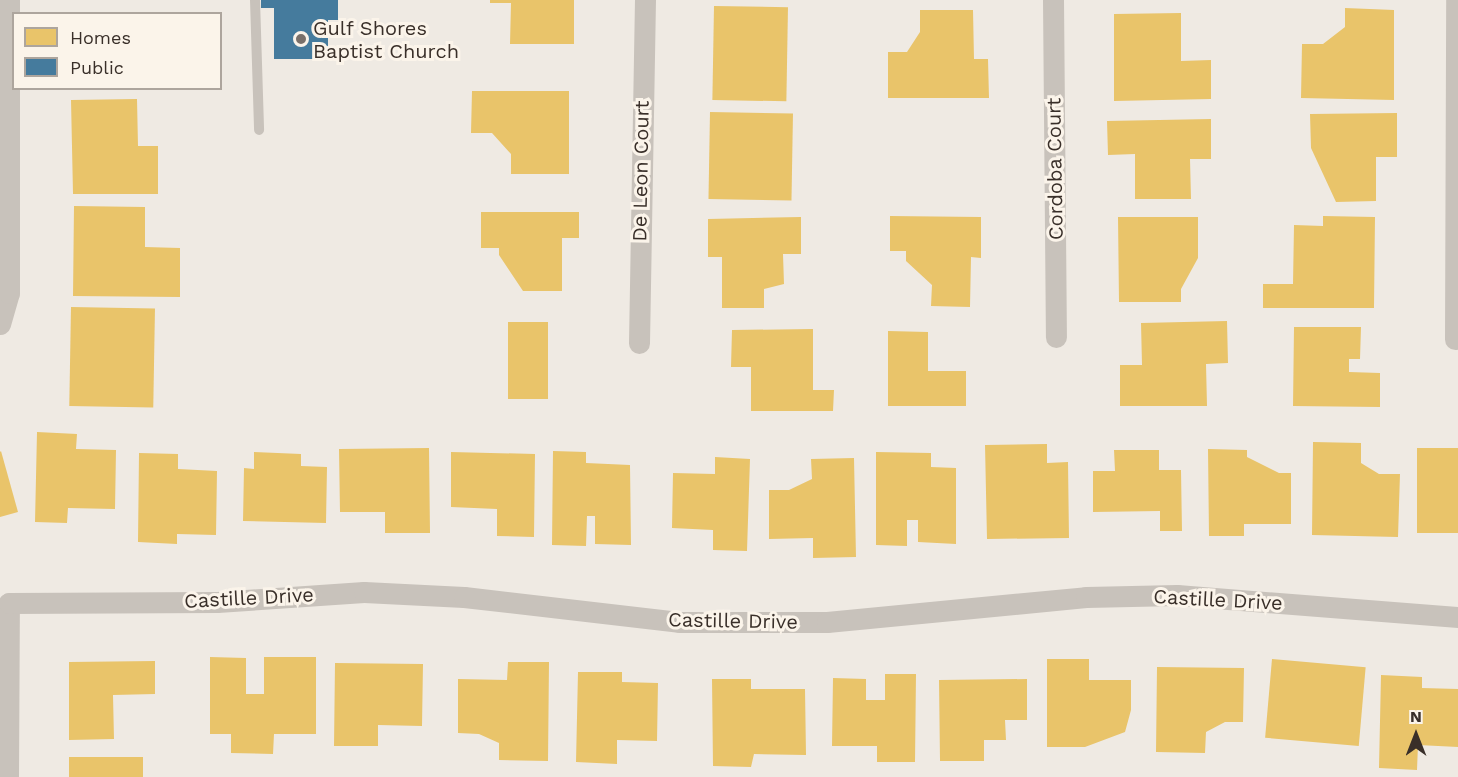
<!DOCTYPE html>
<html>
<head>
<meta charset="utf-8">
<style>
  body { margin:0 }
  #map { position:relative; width:1458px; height:777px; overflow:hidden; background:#efeae3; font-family:"Work Sans",sans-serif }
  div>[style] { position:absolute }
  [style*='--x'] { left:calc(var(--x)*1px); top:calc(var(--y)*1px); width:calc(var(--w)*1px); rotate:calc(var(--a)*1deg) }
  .homes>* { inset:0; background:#e9c46a; transform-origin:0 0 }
  .public>* { inset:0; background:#457b9d }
  .service>* { height:10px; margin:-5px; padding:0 5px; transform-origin:5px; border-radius:5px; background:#c8c2bb }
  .minor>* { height:21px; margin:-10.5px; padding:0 10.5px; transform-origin:10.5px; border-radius:10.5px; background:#c8c2bb }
  .dots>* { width:16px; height:16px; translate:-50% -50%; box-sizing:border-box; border:3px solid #fbf4ea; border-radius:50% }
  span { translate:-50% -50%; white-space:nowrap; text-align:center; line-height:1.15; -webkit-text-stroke:6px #fbf4ea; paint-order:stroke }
  .poi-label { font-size:20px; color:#392f29 }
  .left { translate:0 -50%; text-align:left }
  .street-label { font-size:20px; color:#392f29 }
  .legend { position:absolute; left:12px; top:12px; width:210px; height:78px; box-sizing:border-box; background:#fbf4ea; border:2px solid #ada59d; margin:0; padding:8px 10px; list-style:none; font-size:18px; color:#392f29 }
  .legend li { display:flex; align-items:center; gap:12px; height:30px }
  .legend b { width:30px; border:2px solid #ada59d }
  .north { position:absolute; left:1386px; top:705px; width:60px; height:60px; -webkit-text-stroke:4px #fbf4ea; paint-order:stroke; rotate:0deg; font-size:16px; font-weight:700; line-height:24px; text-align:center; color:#392f29 }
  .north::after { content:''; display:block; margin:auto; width:21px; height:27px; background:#392f29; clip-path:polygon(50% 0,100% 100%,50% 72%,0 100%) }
</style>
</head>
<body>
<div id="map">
  <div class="homes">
    <div style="clip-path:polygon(490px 0,574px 0,574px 44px,510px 44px,511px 3px,490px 3px)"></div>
    <div style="left:714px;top:6px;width:74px;height:94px;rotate:1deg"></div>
    <div style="clip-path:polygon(1345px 8px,1394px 10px,1394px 100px,1301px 98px,1302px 44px,1323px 44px,1345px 27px)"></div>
    <div style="clip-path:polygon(920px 10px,973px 10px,974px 59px,988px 59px,989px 98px,888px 98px,888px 52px,907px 52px,920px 32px)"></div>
    <div style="clip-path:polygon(1181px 13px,1181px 61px,1211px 60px,1211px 99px,1114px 101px,1114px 14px)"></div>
    <div style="clip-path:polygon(472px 91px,569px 91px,569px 174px,511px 174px,511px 154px,492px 133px,471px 133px)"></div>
    <div style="clip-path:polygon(137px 99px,138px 146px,158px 146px,158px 194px,73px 194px,71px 100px)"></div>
    <div style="left:710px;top:112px;width:83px;height:87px;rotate:1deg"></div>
    <div style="clip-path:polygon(1397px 113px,1397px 157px,1376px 157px,1376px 201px,1336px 202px,1311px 148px,1310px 114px)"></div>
    <div style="clip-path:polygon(1211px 119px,1211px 159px,1190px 159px,1191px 199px,1135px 199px,1135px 154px,1108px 155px,1107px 121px)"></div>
    <div style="clip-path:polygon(74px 206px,145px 207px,145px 247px,180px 248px,180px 297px,73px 296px)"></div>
    <div style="clip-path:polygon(481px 212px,579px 212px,579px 238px,562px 238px,562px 291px,523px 291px,499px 255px,499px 248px,481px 248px)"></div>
    <div style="clip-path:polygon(890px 216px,981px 217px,981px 258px,971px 257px,970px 307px,931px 306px,932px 285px,906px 261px,906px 251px,890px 251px)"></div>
    <div style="clip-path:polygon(1323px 216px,1375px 217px,1374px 308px,1263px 308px,1263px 284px,1293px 284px,1294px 225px,1323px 226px)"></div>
    <div style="clip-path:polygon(801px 217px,801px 254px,783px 254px,784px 284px,764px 289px,764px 308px,722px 308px,722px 257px,708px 257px,708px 219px)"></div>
    <div style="clip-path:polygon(1118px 217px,1198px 217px,1198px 258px,1181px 289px,1181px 302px,1119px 302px)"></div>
    <div style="left:71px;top:307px;width:84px;height:99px;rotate:1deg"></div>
    <div style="clip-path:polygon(1227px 321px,1228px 363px,1206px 364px,1207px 406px,1120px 406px,1120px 365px,1142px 365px,1141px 323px)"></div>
    <div style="left:508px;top:322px;width:40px;height:77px"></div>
    <div style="clip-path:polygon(1294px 327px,1361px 327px,1360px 359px,1349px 359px,1349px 372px,1380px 373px,1380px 407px,1293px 406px)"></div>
    <div style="clip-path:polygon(813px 329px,813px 390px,834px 390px,833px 411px,751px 411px,751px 367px,731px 367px,732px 330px)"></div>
    <div style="clip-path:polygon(888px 331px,928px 332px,928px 371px,966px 371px,966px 406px,888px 406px)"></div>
    <div style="clip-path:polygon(37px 432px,77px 434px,76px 449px,116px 450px,115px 509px,68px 508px,67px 523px,35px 522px)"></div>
    <div style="clip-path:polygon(1313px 442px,1361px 443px,1361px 463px,1379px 474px,1400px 474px,1398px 537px,1312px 535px)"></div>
    <div style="clip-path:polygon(1047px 444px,1047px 463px,1068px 462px,1069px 538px,987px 539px,985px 445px)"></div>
    <div style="clip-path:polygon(429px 448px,430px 533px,385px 533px,385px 512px,340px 512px,339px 449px)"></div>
    <div style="left:1417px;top:448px;width:41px;height:85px"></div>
    <div style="clip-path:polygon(1208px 449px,1247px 450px,1247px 457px,1279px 473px,1291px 473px,1291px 524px,1244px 524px,1244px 536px,1209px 536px)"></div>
    <div style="clip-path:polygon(1114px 450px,1159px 450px,1159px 470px,1181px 470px,1182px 531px,1160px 531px,1160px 511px,1093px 512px,1093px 471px,1115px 471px)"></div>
    <div style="clip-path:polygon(1px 451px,18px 512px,0 517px,0 452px)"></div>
    <div style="clip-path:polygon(553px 451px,586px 452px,586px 463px,630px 465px,631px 545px,595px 544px,595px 516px,587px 516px,586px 546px,552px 545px)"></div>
    <div style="clip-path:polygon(254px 452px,301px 454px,301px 466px,327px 467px,326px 523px,243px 521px,244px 468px,254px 469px)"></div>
    <div style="clip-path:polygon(451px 452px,535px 454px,534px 537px,497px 536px,497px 509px,451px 507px)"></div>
    <div style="clip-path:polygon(876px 452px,931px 453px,931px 467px,956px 468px,956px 544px,918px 542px,918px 520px,907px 520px,907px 546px,876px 545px)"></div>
    <div style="clip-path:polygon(139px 453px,178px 454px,178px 469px,217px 471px,216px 535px,177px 534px,177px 544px,138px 542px)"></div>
    <div style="clip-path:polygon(715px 457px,750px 459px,747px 551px,713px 550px,713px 530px,672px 528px,673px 473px,715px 474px)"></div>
    <div style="clip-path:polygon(854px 458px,856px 557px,813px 558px,813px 538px,769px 539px,769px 490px,789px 490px,812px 479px,811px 459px)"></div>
    <div style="clip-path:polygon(210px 657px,246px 658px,246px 694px,264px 694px,264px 657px,316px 657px,316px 734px,274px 734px,273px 754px,231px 753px,231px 734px,210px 734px)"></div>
    <div style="clip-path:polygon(1047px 659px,1089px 659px,1089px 680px,1131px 680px,1131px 710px,1125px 732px,1085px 747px,1047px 747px)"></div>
    <div style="left:1272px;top:659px;width:94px;height:79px;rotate:5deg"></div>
    <div style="clip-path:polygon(155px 661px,155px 694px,113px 695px,114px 739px,69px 740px,69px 662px)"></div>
    <div style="clip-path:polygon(508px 662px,549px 662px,548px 761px,499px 760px,499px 743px,479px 734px,458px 733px,458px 679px,507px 680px)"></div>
    <div style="clip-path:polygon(335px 663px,423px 664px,422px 726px,378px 725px,378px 746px,334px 746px)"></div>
    <div style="clip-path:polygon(1157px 667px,1244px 668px,1243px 722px,1225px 722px,1206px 732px,1205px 753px,1156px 752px)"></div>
    <div style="clip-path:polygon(578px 672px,622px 672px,622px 682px,658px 683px,657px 741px,617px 740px,617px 764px,576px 762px)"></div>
    <div style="clip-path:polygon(885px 674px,916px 674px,915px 762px,877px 762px,877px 746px,832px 746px,833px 678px,866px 679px,866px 700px,885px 700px)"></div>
    <div style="clip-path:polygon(1381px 675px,1422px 677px,1422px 688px,1458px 689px,1458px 747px,1418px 745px,1417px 770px,1379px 768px)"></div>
    <div style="clip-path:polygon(712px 679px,751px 679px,751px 689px,805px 689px,806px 755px,754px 754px,751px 767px,713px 766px)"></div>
    <div style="clip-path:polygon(1027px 679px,1027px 720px,1005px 720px,1006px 740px,984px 740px,984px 761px,940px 761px,939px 680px)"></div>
    <div style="left:143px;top:757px;width:20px;height:74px;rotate:90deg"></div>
  </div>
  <div class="public">
    <div style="clip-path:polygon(261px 0,338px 0,338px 20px,328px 20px,328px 59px,274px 59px,274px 8px,261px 8px)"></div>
  </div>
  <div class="service">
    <div style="--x:255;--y:0;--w:130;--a:88.2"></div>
  </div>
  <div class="minor">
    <div style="--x:1053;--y:0;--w:337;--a:89.5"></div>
    <div style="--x:0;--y:324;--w:32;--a:-74"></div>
    <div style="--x:9;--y:293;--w:293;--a:-90"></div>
    <div style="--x:1455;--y:339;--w:339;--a:-89.8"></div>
    <div style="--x:639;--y:343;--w:343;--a:-89"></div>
    <div style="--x:8;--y:777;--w:174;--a:-89.7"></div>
    <div style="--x:9;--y:603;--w:208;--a:-0.3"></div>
    <div style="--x:217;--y:602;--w:147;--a:-3.9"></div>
    <div style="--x:364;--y:592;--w:100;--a:2.9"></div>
    <div style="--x:464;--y:597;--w:216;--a:6.6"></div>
    <div style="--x:679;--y:622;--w:148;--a:0"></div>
    <div style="--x:827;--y:622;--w:260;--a:-5.5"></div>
    <div style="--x:1086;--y:597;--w:91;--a:-1.3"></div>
    <div style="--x:1177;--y:595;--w:282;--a:4.5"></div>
  </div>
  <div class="dots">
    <div style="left:301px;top:39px;background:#79706a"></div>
  </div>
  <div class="poi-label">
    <span class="left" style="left:313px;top:40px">Gulf Shores<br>Baptist Church</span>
  </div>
  <div class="street-label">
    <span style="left:1055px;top:169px;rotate:-91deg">Cordoba Court</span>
    <span style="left:641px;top:171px;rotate:-89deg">De Leon Court</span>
    <span style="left:249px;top:598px;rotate:-3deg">Castille Drive</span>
    <span style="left:1218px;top:600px;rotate:3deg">Castille Drive</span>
    <span style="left:733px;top:621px;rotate:1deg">Castille Drive</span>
  </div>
  <ul class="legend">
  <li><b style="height:16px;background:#e9c46a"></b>Homes</li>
  <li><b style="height:16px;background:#457b9d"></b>Public</li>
  </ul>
  <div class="north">N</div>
</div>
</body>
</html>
